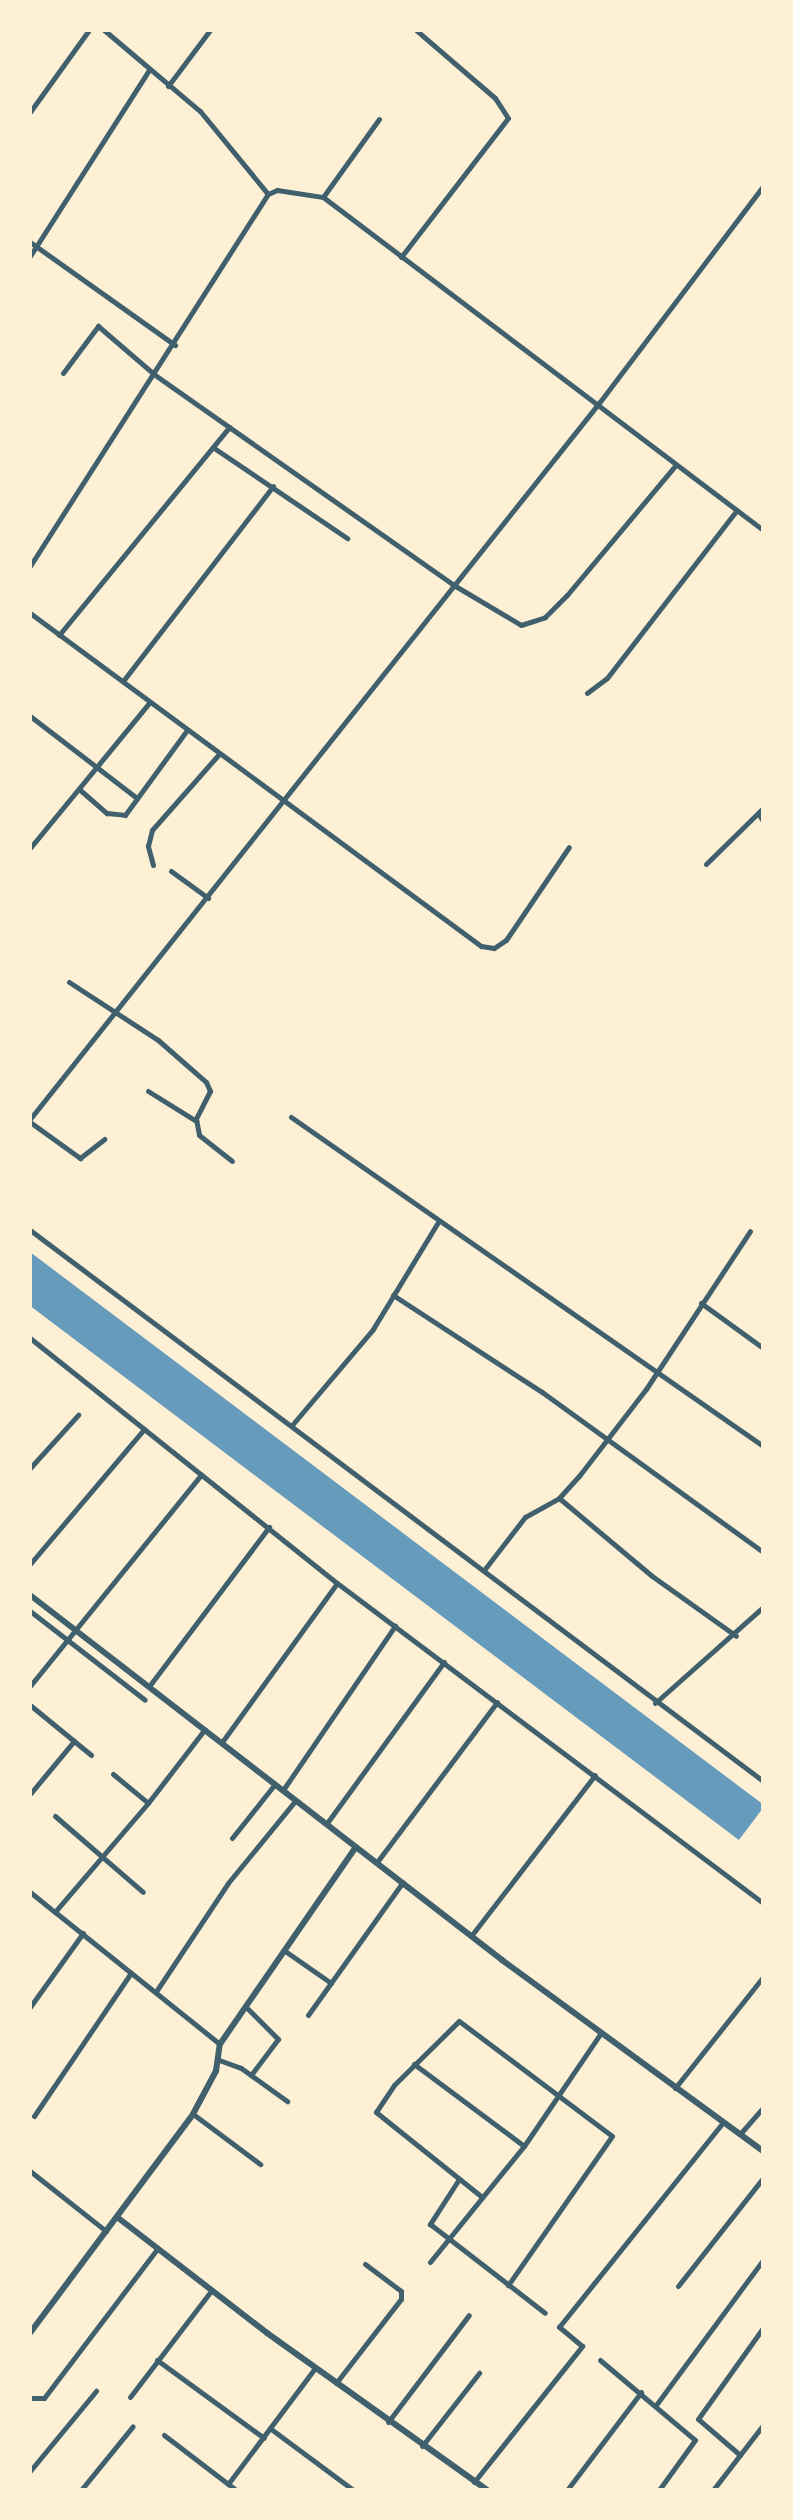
<!DOCTYPE html>
<html>
<head>
<meta charset="utf-8">
<style>
  body { margin:0 }
  #map { position:relative; width:793px; height:2520px; overflow:hidden; background:#fdf0d5; font-family:Roboto,sans-serif }
  div>[style] { position:absolute }
  [style*='--x'] { left:calc(var(--x)*1px); top:calc(var(--y)*1px); width:calc(var(--w)*1px); rotate:calc(var(--a)*1deg) }
  .water>* { inset:0; background:#669bbc; transform-origin:0 0 }
  .minor>* { height:5px; margin:-2.5px; padding:0 2.5px; transform-origin:2.5px; border-radius:2.5px; background:#3f606c }
  .tertiary>* { height:6px; margin:-3px; padding:0 3px; transform-origin:3px; border-radius:3px; background:#3f606c }
  span { translate:-50% -50%; white-space:nowrap; text-align:center; line-height:1.15; -webkit-text-stroke:6px #fdf0d5; paint-order:stroke }
  .frame { position:absolute; inset:0; border:32px solid #fdf0d5; pointer-events:none }
</style>
</head>
<body>
<div id="map">
  <div class="water">
    <div style="left:30px;top:1252px;width:920px;height:43px;rotate:37deg"></div>
  </div>
  <div class="minor">
    <div style="--x:104;--y:30;--w:126;--a:40.2"></div>
    <div style="--x:200;--y:111;--w:107;--a:50.7"></div>
    <div style="--x:168;--y:86;--w:70;--a:-53.1"></div>
    <div style="--x:30;--y:112;--w:101;--a:-54.3"></div>
    <div style="--x:323;--y:197;--w:96;--a:-54.3"></div>
    <div style="--x:30;--y:242;--w:178;--a:35.4"></div>
    <div style="--x:30;--y:256;--w:221;--a:-57.4"></div>
    <div style="--x:401;--y:257;--w:175;--a:-52.4"></div>
    <div style="--x:508;--y:118;--w:24;--a:-123"></div>
    <div style="--x:495;--y:98;--w:104;--a:-139.3"></div>
    <div style="--x:63;--y:373;--w:59;--a:-53.3"></div>
    <div style="--x:98;--y:326;--w:75;--a:40.7"></div>
    <div style="--x:155;--y:375;--w:363;--a:35.1"></div>
    <div style="--x:452;--y:584;--w:80;--a:30.7"></div>
    <div style="--x:521;--y:625;--w:25;--a:-18"></div>
    <div style="--x:545;--y:617;--w:31;--a:-45"></div>
    <div style="--x:567;--y:595;--w:167;--a:-50.1"></div>
    <div style="--x:214;--y:448;--w:161;--a:34.1"></div>
    <div style="--x:30;--y:566;--w:442;--a:-57.4"></div>
    <div style="--x:268;--y:194;--w:10;--a:-24"></div>
    <div style="--x:277;--y:190;--w:47;--a:8.7"></div>
    <div style="--x:323;--y:197;--w:552;--a:37.12"></div>
    <div style="--x:30;--y:613;--w:561;--a:36.44"></div>
    <div style="--x:481;--y:946;--w:13;--a:9"></div>
    <div style="--x:494;--y:948;--w:14;--a:-34"></div>
    <div style="--x:506;--y:940;--w:112;--a:-55.9"></div>
    <div style="--x:59;--y:635;--w:269;--a:-50.7"></div>
    <div style="--x:123;--y:681;--w:246;--a:-52.4"></div>
    <div style="--x:587;--y:693;--w:25;--a:-37"></div>
    <div style="--x:607;--y:678;--w:212;--a:-52.3"></div>
    <div style="--x:30;--y:716;--w:135;--a:37.5"></div>
    <div style="--x:79;--y:789;--w:37;--a:41"></div>
    <div style="--x:107;--y:813;--w:18;--a:6"></div>
    <div style="--x:125;--y:815;--w:105;--a:-53.9"></div>
    <div style="--x:758;--y:813;--w:9;--a:58"></div>
    <div style="--x:30;--y:848;--w:189;--a:-50.6"></div>
    <div style="--x:706;--y:864;--w:80;--a:-44.5"></div>
    <div style="--x:153;--y:865;--w:20;--a:-105"></div>
    <div style="--x:148;--y:846;--w:16;--a:-76"></div>
    <div style="--x:152;--y:830;--w:101;--a:-48.6"></div>
    <div style="--x:171;--y:871;--w:46;--a:36.1"></div>
    <div style="--x:69;--y:982;--w:106;--a:33.1"></div>
    <div style="--x:158;--y:1040;--w:64;--a:41.2"></div>
    <div style="--x:206;--y:1082;--w:10;--a:66"></div>
    <div style="--x:210;--y:1091;--w:31;--a:117"></div>
    <div style="--x:196;--y:1119;--w:16;--a:79"></div>
    <div style="--x:199;--y:1135;--w:42;--a:38.2"></div>
    <div style="--x:148;--y:1091;--w:57;--a:32"></div>
    <div style="--x:291;--y:1117;--w:575;--a:34.88"></div>
    <div style="--x:30;--y:1119;--w:915;--a:-51.53"></div>
    <div style="--x:599;--y:403;--w:272;--a:-52.9"></div>
    <div style="--x:30;--y:1122;--w:62;--a:35.8"></div>
    <div style="--x:80;--y:1158;--w:31;--a:-38"></div>
    <div style="--x:30;--y:1230;--w:917;--a:36.93"></div>
    <div style="--x:393;--y:1295;--w:178;--a:33.1"></div>
    <div style="--x:542;--y:1392;--w:273;--a:35.9"></div>
    <div style="--x:701;--y:1303;--w:77;--a:36"></div>
    <div style="--x:30;--y:1338;--w:393;--a:38.6"></div>
    <div style="--x:337;--y:1583;--w:533;--a:36.91"></div>
    <div style="--x:292;--y:1425;--w:126;--a:-49.8"></div>
    <div style="--x:373;--y:1329;--w:125;--a:-58.7"></div>
    <div style="--x:30;--y:1468;--w:72;--a:-47.8"></div>
    <div style="--x:559;--y:1498;--w:121;--a:40"></div>
    <div style="--x:652;--y:1576;--w:103;--a:35.5"></div>
    <div style="--x:30;--y:1564;--w:177;--a:-49.8"></div>
    <div style="--x:484;--y:1570;--w:67;--a:-52.3"></div>
    <div style="--x:525;--y:1517;--w:39;--a:-29"></div>
    <div style="--x:559;--y:1498;--w:30;--a:-48"></div>
    <div style="--x:579;--y:1476;--w:110;--a:-52.4"></div>
    <div style="--x:646;--y:1389;--w:189;--a:-56.6"></div>
    <div style="--x:30;--y:1611;--w:145;--a:37.7"></div>
    <div style="--x:150;--y:1685;--w:198;--a:-53"></div>
    <div style="--x:30;--y:1686;--w:272;--a:-51"></div>
    <div style="--x:655;--y:1703;--w:144;--a:-41.6"></div>
    <div style="--x:30;--y:1705;--w:79;--a:39.3"></div>
    <div style="--x:222;--y:1742;--w:196;--a:-54.1"></div>
    <div style="--x:113;--y:1774;--w:45;--a:39.6"></div>
    <div style="--x:148;--y:1803;--w:143;--a:130.5"></div>
    <div style="--x:55;--y:1912;--w:211;--a:38.7"></div>
    <div style="--x:283;--y:1790;--w:199;--a:-55.7"></div>
    <div style="--x:30;--y:1794;--w:69;--a:-50.3"></div>
    <div style="--x:148;--y:1803;--w:93;--a:-52.4"></div>
    <div style="--x:55;--y:1816;--w:116;--a:40.8"></div>
    <div style="--x:327;--y:1823;--w:199;--a:-54"></div>
    <div style="--x:232;--y:1838;--w:69;--a:-51.5"></div>
    <div style="--x:377;--y:1862;--w:200;--a:-53.1"></div>
    <div style="--x:30;--y:1892;--w:32;--a:39"></div>
    <div style="--x:471;--y:1936;--w:203;--a:-52.4"></div>
    <div style="--x:285;--y:1951;--w:56;--a:34.8"></div>
    <div style="--x:157;--y:1990;--w:128;--a:-56.4"></div>
    <div style="--x:228;--y:1883;--w:107;--a:-50.7"></div>
    <div style="--x:30;--y:2007;--w:91;--a:-54.4"></div>
    <div style="--x:247;--y:2008;--w:44;--a:45"></div>
    <div style="--x:278;--y:2039;--w:45;--a:126.9"></div>
    <div style="--x:308;--y:2015;--w:163;--a:-54.5"></div>
    <div style="--x:219;--y:2060;--w:23;--a:20"></div>
    <div style="--x:241;--y:2068;--w:57;--a:35.7"></div>
    <div style="--x:414;--y:2064;--w:137;--a:36.7"></div>
    <div style="--x:675;--y:2088;--w:142;--a:-51.6"></div>
    <div style="--x:193;--y:2114;--w:84;--a:36.7"></div>
    <div style="--x:34;--y:2116;--w:173;--a:-55.9"></div>
    <div style="--x:740;--y:2134;--w:35;--a:-49"></div>
    <div style="--x:30;--y:2171;--w:97;--a:38.3"></div>
    <div style="--x:459;--y:2179;--w:54;--a:122.8"></div>
    <div style="--x:430;--y:2224;--w:145;--a:37.7"></div>
    <div style="--x:482;--y:2197;--w:136;--a:-141.3"></div>
    <div style="--x:376;--y:2112;--w:32;--a:-56"></div>
    <div style="--x:394;--y:2085;--w:91;--a:-44.6"></div>
    <div style="--x:459;--y:2021;--w:191;--a:36.9"></div>
    <div style="--x:612;--y:2136;--w:182;--a:124.9"></div>
    <div style="--x:430;--y:2262;--w:149;--a:-51"></div>
    <div style="--x:524;--y:2146;--w:135;--a:-55.8"></div>
    <div style="--x:678;--y:2286;--w:137;--a:-51.8"></div>
    <div style="--x:157;--y:2360;--w:132;--a:36.1"></div>
    <div style="--x:600;--y:2360;--w:124;--a:40.1"></div>
    <div style="--x:695;--y:2440;--w:62;--a:125.8"></div>
    <div style="--x:336;--y:2383;--w:106;--a:-52.3"></div>
    <div style="--x:401;--y:2299;--w:8;--a:-90"></div>
    <div style="--x:401;--y:2291;--w:45;--a:-143.1"></div>
    <div style="--x:130;--y:2397;--w:133;--a:-52.6"></div>
    <div style="--x:30;--y:2398;--w:14;--a:0"></div>
    <div style="--x:44;--y:2398;--w:188;--a:-52.8"></div>
    <div style="--x:656;--y:2405;--w:180;--a:-53.6"></div>
    <div style="--x:388;--y:2422;--w:134;--a:-52.9"></div>
    <div style="--x:271;--y:2429;--w:102;--a:36.6"></div>
    <div style="--x:164;--y:2435;--w:91;--a:37.4"></div>
    <div style="--x:422;--y:2446;--w:93;--a:-52"></div>
    <div style="--x:740;--y:2455;--w:55;--a:-139.4"></div>
    <div style="--x:698;--y:2419;--w:112;--a:-54.5"></div>
    <div style="--x:30;--y:2471;--w:104;--a:-50.5"></div>
    <div style="--x:474;--y:2482;--w:174;--a:-51.5"></div>
    <div style="--x:582;--y:2346;--w:30;--a:-140"></div>
    <div style="--x:559;--y:2327;--w:263;--a:-51.3"></div>
    <div style="--x:228;--y:2484;--w:145;--a:-53.1"></div>
    <div style="--x:81;--y:2490;--w:82;--a:-50.9"></div>
    <div style="--x:567;--y:2490;--w:123;--a:-52.9"></div>
    <div style="--x:713;--y:2490;--w:82;--a:-52.4"></div>
  </div>
  <div class="tertiary">
    <div style="--x:30;--y:1595;--w:597;--a:37.71"></div>
    <div style="--x:502;--y:1960;--w:323;--a:36.2"></div>
    <div style="--x:117;--y:2217;--w:190;--a:37.7"></div>
    <div style="--x:267;--y:2333;--w:270;--a:35.5"></div>
    <div style="--x:30;--y:2333;--w:273;--a:-53.3"></div>
    <div style="--x:193;--y:2114;--w:49;--a:-61.9"></div>
    <div style="--x:216;--y:2071;--w:27;--a:-82"></div>
    <div style="--x:220;--y:2044;--w:239;--a:-55.4"></div>
  </div>
  <div class="frame"></div>
</div>
</body>
</html>
